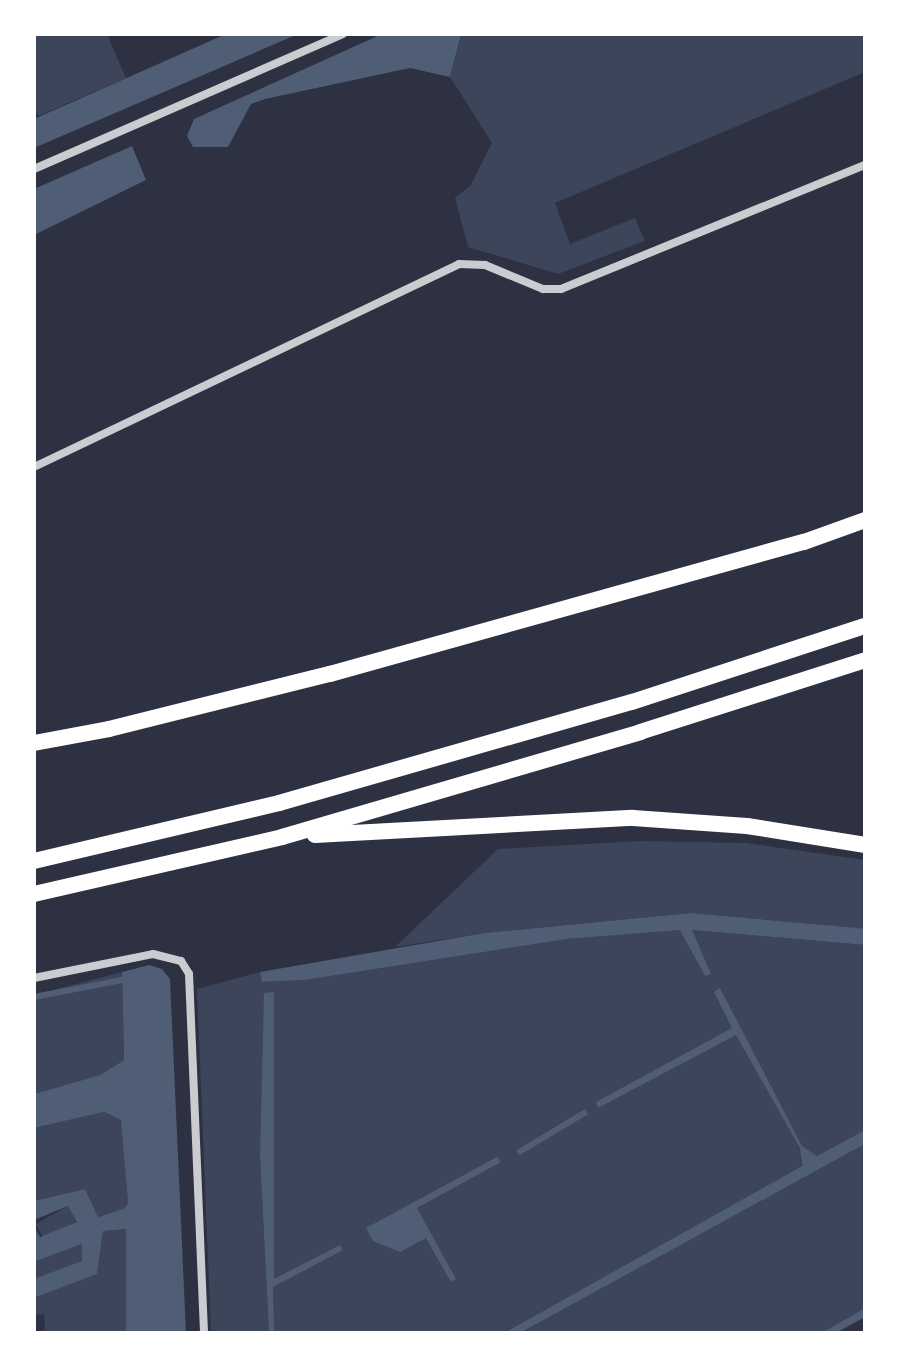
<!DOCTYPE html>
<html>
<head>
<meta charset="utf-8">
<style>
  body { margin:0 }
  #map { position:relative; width:899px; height:1367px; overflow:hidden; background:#2d3142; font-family:Bitter,serif }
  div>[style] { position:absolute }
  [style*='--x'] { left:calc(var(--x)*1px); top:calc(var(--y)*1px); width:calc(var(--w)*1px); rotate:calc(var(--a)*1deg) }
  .green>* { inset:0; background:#3c4559; transform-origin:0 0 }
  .water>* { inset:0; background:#4f5d75; transform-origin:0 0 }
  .stream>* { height:6px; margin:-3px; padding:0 3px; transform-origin:3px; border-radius:3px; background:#4f5d75 }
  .minor>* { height:8px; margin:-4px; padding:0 4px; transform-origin:4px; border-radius:4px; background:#caccd0 }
  .motorway>* { height:16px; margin:-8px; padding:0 8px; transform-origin:8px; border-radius:8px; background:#fff }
  span { translate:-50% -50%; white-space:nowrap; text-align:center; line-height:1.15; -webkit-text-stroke:6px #fff; paint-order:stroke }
  .frame { position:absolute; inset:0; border:36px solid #fff; pointer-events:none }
</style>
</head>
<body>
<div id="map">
  <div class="green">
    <div style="clip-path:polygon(34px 34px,107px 34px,126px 78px,38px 116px,34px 106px)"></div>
    <div style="clip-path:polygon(461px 34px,865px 34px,865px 72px,555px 203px,570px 244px,635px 218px,645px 241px,558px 274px,468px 247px,455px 198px,471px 185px,492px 143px,450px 77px)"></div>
    <div style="clip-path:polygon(639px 841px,746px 843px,865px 860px,865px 929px,691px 913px,484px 933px,395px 947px,498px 849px)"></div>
    <div style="clip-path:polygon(681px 929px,865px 945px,865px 1130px,817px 1156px,800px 1159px,802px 1166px,504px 1333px,272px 1333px,270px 1002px,260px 1158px,269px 1333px,211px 1333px,197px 989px,260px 972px,263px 982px,305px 980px,567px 939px)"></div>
    <div style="clip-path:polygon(122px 972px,124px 1060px,100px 1075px,34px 1094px,34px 995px)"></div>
    <div style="clip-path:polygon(104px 1112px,122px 1120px,128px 1203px,125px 1208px,97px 1217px,85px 1189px,34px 1201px,34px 1128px)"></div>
    <div style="clip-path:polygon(865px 1144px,865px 1308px,821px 1333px,520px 1333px)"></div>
    <div style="left:68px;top:1206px;width:18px;height:37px;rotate:61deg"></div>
    <div style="clip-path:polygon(126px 1229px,126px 1333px,37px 1333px,45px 1329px,44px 1314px,34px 1315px,34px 1298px,97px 1274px,103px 1231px)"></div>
    <div style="clip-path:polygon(82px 1244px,82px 1262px,34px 1279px,34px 1262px)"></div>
  </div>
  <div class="water">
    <div style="clip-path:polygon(226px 34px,298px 34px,34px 148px,34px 119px)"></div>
    <div style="clip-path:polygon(382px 34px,461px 34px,450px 77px,410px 68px,265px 99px,251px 104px,228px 147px,193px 147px,187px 136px,194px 119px)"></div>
    <div style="clip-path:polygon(132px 146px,146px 180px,34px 235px,34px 189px)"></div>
    <div style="clip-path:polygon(691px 913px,858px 928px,865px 929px,865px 945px,692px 930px,711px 974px,705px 976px,680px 930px,567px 939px,305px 980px,262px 982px,260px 972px,484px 933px)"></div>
    <div style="clip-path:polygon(149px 965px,162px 969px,170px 979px,186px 1333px,126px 1333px,126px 1229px,103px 1231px,97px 1274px,34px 1298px,34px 1279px,82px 1261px,82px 1244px,34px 1262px,34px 1227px,40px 1237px,77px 1222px,68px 1206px,34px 1220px,34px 1201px,85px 1189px,98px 1217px,125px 1208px,128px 1203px,121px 1120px,104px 1112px,34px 1128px,34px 1094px,100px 1075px,124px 1060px,122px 972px)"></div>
    <div style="clip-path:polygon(720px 988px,802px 1146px,817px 1156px,865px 1130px,865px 1144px,520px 1333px,504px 1333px,802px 1166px,800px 1148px,736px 1035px,598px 1108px,596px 1102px,732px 1028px,714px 992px)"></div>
    <div style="clip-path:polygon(274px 992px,274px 1279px,340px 1245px,343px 1250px,273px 1287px,274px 1333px,269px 1333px,260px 1158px,264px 993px)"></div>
    <div style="left:585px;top:1109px;width:6px;height:80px;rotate:59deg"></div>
    <div style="clip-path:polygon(497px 1157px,501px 1162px,417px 1208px,456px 1279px,451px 1282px,426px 1238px,400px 1252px,373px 1241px,366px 1228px)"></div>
    <div style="clip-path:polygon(865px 1308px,865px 1317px,836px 1333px,821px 1333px)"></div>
  </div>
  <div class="stream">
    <div style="--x:34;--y:997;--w:90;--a:-10.9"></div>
  </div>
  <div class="minor">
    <div style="--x:34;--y:169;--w:337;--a:-23.6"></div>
    <div style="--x:34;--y:467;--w:471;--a:-25.5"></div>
    <div style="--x:459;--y:264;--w:26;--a:2"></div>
    <div style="--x:485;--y:265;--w:63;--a:22.5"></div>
    <div style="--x:543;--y:289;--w:18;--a:0"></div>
    <div style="--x:561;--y:289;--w:328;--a:-22.2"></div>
    <div style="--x:34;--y:978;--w:121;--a:-11.4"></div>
    <div style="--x:153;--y:954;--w:29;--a:14"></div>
    <div style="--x:181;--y:961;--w:15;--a:58"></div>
    <div style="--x:189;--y:974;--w:359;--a:87.6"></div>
  </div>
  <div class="motorway">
    <div style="--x:34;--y:743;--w:76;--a:-10.6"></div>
    <div style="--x:109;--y:729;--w:228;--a:-14"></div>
    <div style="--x:330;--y:674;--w:492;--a:-15.6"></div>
    <div style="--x:804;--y:542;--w:65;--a:-19.8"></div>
    <div style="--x:315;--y:835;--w:318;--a:-3.1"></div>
    <div style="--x:633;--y:818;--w:114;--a:4"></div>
    <div style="--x:747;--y:826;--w:120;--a:9.1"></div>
    <div style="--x:34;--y:861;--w:252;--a:-13.3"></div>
    <div style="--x:279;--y:803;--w:367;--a:-16"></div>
    <div style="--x:632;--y:702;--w:245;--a:-18.1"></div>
    <div style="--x:34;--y:894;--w:254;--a:-12.9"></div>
    <div style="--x:282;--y:837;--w:373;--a:-16.3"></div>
    <div style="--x:640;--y:732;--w:236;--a:-17.7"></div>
  </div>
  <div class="frame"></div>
</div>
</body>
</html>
